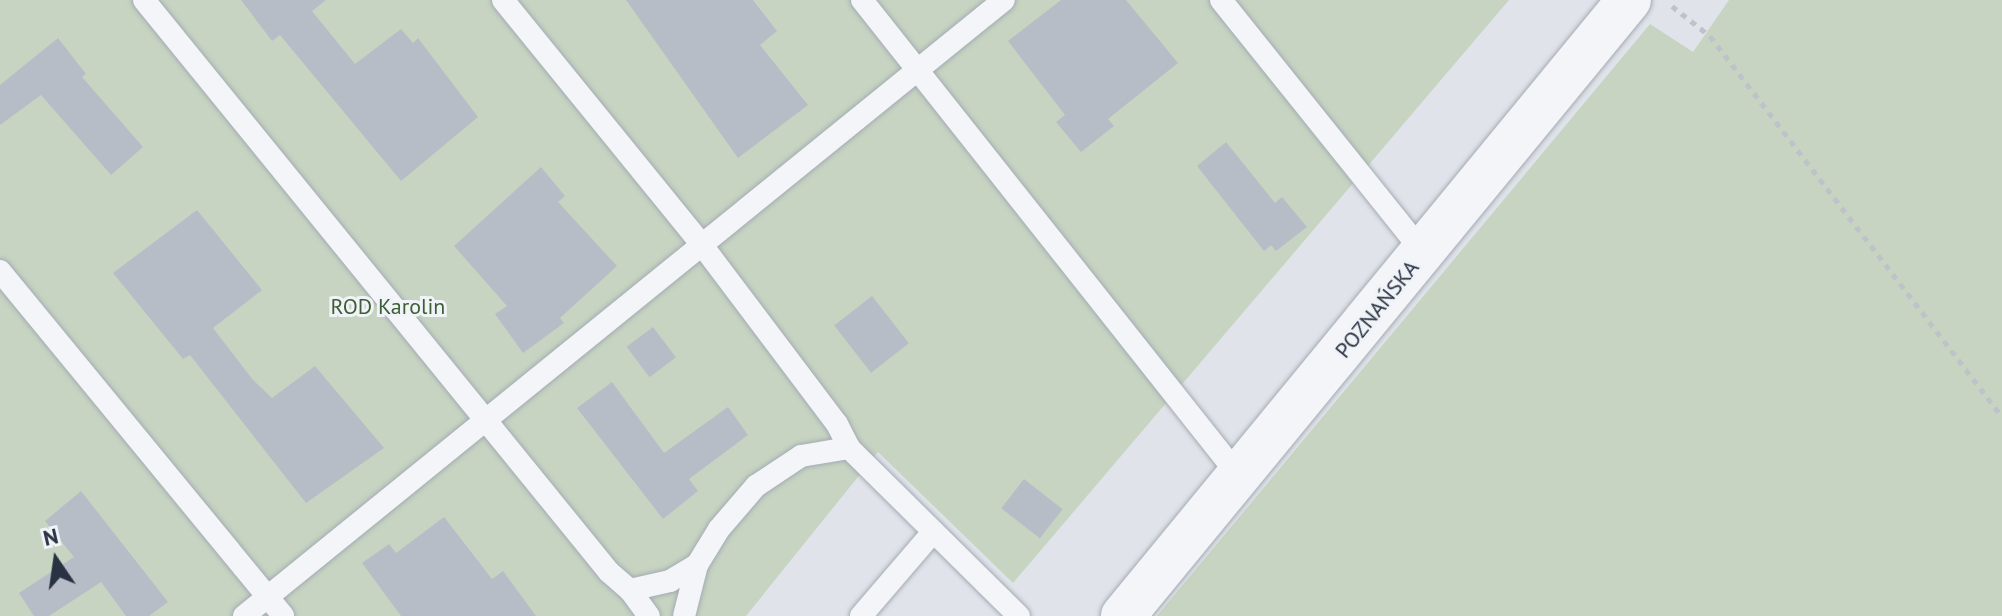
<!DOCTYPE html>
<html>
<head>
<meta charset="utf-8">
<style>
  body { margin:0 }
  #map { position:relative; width:2002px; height:616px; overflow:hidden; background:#e0e4ea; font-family:"PT Sans",sans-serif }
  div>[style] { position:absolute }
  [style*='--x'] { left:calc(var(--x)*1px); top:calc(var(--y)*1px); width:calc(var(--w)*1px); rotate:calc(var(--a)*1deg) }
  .green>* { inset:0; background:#c6d4c1 }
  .building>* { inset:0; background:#b7bdc7; transform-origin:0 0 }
  .path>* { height:5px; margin-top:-2.5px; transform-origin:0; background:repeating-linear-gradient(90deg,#bec2c9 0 6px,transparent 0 12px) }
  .roads { filter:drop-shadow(0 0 2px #a5abb4) drop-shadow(0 0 2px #a5abb4) }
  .service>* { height:22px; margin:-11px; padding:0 11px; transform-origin:11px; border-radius:11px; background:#f3f5f8 }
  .tertiary>* { height:44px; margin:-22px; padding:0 22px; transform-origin:22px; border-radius:22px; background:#f3f5f8 }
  span { translate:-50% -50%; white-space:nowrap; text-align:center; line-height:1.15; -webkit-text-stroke:6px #f0f3f7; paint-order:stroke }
  .park-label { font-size:22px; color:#3e5e35 }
  .street-label { font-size:22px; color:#283242 }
  .north { position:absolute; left:16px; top:520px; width:80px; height:80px; -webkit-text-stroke:6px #f0f3f7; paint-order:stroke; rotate:347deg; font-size:22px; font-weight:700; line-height:32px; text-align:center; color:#283242 }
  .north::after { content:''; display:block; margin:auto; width:28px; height:36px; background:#283242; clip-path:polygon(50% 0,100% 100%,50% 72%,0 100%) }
</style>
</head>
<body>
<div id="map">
  <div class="green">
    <div style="clip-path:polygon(0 0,1509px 0,1013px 583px,878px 452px,746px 616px,0 616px)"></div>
    <div style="clip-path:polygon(1729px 0,2002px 0,2002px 616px,1157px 616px,1650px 24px,1693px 52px)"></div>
  </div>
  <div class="building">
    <div style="clip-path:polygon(241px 0,326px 0,312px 11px,355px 64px,401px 29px,413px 43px,418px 38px,478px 117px,401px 181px,280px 35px,272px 41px)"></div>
    <div style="clip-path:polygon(626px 0,753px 0,777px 31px,760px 45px,808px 105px,738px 158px)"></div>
    <div style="clip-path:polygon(1061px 0,1126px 0,1178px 63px,1108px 119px,1114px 126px,1081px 152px,1056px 122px,1065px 115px,1008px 41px)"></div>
    <div style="clip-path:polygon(58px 38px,86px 74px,82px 77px,143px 147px,111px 175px,41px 95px,0 125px,0 85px)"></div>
    <div style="clip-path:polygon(1226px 142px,1275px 203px,1282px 197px,1307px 227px,1276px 251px,1271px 245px,1264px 251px,1197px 166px)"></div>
    <div style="clip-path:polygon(541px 167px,565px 196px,558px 202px,617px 266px,560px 318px,564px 323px,523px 353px,495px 314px,507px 306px,454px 246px)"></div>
    <div style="clip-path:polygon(197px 210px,262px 290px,213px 328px,253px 380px,272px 398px,315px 366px,384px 448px,306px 503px,190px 355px,183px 359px,113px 273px)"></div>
    <div style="left:872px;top:296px;width:60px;height:48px;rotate:52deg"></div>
    <div style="left:653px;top:327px;width:38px;height:33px;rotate:53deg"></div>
    <div style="clip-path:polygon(612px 382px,664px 453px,728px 407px,748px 435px,689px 479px,698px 491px,663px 519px,577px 408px)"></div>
    <div style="left:1024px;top:479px;width:49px;height:37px;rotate:38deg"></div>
    <div style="clip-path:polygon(81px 491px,168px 602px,149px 616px,126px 616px,101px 582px,49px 616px,34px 616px,19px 593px,74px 557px,45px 521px)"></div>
    <div style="clip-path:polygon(444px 517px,492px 579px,503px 571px,536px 616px,401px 616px,362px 563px,389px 544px,396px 553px)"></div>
  </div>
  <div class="path">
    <div style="--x:1672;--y:6;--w:48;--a:38.3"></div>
    <div style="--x:1710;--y:36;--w:480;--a:52.5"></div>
  </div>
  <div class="roads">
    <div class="service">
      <div style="--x:144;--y:0;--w:737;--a:50.89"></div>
      <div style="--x:609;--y:572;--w:28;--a:41"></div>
      <div style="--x:630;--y:590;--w:41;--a:-12.7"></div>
      <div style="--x:670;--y:581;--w:31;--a:-31"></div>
      <div style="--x:697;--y:565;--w:42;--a:-58.6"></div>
      <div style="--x:719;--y:529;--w:57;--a:-49.3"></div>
      <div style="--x:756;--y:486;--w:54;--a:-33.7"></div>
      <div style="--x:801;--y:456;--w:49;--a:-9.5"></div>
      <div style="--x:503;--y:0;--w:316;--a:50.9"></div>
      <div style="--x:702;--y:245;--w:224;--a:53"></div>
      <div style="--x:837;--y:424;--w:27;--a:63"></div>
      <div style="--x:849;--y:448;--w:239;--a:44.7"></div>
      <div style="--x:862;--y:0;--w:607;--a:51.62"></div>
      <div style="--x:1221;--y:0;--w:323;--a:51.3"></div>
      <div style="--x:0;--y:271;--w:446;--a:50.6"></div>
      <div style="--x:630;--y:590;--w:32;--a:54"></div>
      <div style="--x:244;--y:616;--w:978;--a:-39.03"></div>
      <div style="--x:684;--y:616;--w:53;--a:-75.7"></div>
      <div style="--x:861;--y:616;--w:111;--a:-49.4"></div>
    </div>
    <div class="tertiary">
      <div style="--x:1123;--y:616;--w:797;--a:-50.6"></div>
    </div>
  </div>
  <div class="park-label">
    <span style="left:388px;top:307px">ROD Karolin</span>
  </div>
  <div class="street-label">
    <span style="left:1377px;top:309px;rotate:-51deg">POZNAŃSKA</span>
  </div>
  <div class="north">N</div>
</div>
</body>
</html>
